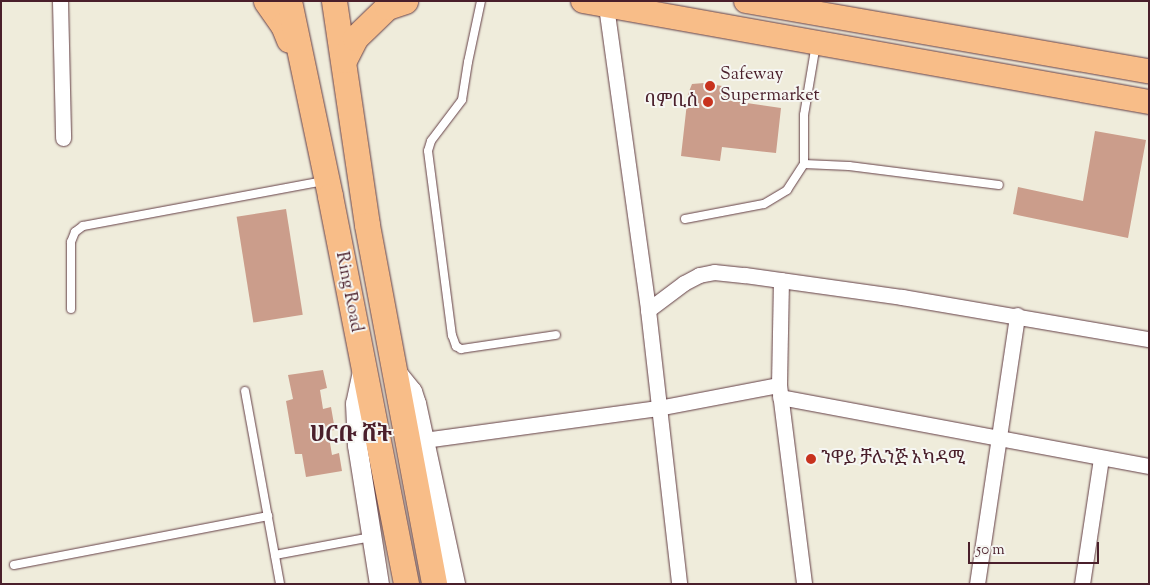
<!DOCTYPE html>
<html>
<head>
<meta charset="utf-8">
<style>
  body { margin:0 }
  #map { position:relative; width:1150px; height:585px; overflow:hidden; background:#efecdb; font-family:"Sorts Mill Goudy","Noto Serif Ethiopic",serif }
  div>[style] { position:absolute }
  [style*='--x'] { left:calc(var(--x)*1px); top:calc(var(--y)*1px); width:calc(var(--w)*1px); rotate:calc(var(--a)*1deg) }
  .building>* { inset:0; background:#cb9d8b; transform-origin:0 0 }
  .roads { filter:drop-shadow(0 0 1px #633e45) drop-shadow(0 0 1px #633e45) }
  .service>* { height:8px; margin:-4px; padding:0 4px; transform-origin:4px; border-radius:4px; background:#fff }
  .minor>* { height:15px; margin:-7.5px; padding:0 7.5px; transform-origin:7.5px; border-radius:7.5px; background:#fff }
  .tertiary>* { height:19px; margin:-9.5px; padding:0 9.5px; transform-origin:9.5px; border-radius:9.5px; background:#fff }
  .primary>* { height:24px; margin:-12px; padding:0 12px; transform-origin:12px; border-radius:12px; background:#f8bd88 }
  .trunk>* { height:25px; margin:-12.5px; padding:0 12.5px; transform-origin:12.5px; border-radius:12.5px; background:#f8bd88 }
  .dots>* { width:14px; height:14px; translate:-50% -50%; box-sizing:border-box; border:2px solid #f6f6f2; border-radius:50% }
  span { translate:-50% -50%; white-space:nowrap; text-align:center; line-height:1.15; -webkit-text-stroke:4px #f6f6f2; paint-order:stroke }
  .poi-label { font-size:18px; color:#4a1f2b }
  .left { translate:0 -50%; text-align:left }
  .right { translate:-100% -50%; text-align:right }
  .street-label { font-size:18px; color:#4a1f2b }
  .district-label { font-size:22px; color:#4a1f2b; font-weight:700 }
  .frame { position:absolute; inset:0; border:2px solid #4a1f2b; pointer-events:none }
  .scale { position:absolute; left:968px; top:542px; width:131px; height:22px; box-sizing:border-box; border:2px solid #4a1f2b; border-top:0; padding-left:6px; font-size:15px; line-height:18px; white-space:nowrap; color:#4a1f2b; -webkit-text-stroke:4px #f6f6f2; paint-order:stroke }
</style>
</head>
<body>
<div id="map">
  <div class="building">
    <div style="clip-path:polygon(704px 83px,728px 87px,726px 100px,781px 108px,776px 153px,722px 147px,720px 161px,681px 156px,688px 94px,692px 84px)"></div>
    <div style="clip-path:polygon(1095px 131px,1146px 140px,1128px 238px,1013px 214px,1018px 187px,1083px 201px)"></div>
    <div style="left:286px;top:209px;width:107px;height:50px;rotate:81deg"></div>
    <div style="clip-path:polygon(323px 370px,327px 388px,320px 390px,323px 409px,331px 407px,335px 430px,328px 431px,332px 455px,339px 453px,342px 471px,306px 477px,302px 454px,295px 454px,286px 401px,293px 399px,288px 375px)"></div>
  </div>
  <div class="roads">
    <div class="service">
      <div style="--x:481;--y:1;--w:62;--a:102"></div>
      <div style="--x:468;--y:62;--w:38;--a:99"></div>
      <div style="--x:462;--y:100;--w:51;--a:127.1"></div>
      <div style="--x:431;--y:141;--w:10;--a:107"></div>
      <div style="--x:428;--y:151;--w:186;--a:82.6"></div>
      <div style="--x:452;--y:335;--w:12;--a:70"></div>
      <div style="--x:456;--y:346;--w:6;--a:31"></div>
      <div style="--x:461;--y:349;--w:96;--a:-8.4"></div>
      <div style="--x:804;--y:164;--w:49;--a:-90"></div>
      <div style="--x:804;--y:115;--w:72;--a:-80.4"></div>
      <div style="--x:685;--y:219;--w:80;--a:-10.8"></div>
      <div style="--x:764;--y:204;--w:27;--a:-31"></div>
      <div style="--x:787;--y:190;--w:31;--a:-57"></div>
      <div style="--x:804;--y:164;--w:45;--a:2.5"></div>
      <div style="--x:849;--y:166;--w:151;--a:7.2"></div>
      <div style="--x:71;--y:309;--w:67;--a:-90"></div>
      <div style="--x:71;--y:242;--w:11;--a:-68"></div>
      <div style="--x:75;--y:232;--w:10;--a:-37"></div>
      <div style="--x:83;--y:226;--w:245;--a:-10.6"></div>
      <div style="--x:245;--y:391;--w:196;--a:79.7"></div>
      <div style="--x:275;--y:555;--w:98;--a:-10.6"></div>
      <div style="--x:14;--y:565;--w:259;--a:-10.9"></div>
    </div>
    <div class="minor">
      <div style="--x:60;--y:1;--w:137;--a:88.7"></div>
      <div style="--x:606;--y:6;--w:307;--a:82.1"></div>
      <div style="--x:648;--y:310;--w:276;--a:83.5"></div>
      <div style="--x:781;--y:280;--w:105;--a:91.1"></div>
      <div style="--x:779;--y:385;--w:201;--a:82.8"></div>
      <div style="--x:648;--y:310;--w:45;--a:-36.9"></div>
      <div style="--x:684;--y:283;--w:17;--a:-28"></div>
      <div style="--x:699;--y:275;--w:15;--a:-11"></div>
      <div style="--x:714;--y:272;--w:31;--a:6"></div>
      <div style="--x:745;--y:275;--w:159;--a:8"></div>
      <div style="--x:902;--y:297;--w:251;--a:9.7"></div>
      <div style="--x:780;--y:397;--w:375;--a:10.6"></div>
      <div style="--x:424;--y:440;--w:236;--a:-7.8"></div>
      <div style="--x:658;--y:408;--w:123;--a:-10.8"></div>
      <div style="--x:977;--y:584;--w:272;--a:-81.5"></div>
      <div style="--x:1082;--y:584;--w:126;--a:-81.4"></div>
    </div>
    <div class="tertiary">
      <div style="--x:394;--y:369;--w:28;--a:51"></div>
      <div style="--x:412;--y:391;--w:13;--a:72"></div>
      <div style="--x:416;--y:403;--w:185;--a:77.8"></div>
      <div style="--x:362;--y:371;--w:33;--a:102"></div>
      <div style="--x:355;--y:403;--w:42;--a:87.3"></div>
      <div style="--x:357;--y:445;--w:141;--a:81"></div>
    </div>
    <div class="primary">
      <div style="--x:583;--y:1;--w:575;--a:10.12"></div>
      <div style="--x:746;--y:1;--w:409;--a:9.9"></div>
    </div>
    <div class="trunk">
      <div style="--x:266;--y:1;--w:29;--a:55"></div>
      <div style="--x:283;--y:25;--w:16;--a:68"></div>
      <div style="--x:289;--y:1;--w:199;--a:78.1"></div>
      <div style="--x:330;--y:196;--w:395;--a:78.9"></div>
      <div style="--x:334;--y:1;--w:226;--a:81.6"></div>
      <div style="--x:367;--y:225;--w:365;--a:79.4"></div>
      <div style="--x:344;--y:60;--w:25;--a:-63"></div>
      <div style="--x:355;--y:38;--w:45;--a:-44.1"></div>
      <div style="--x:387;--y:7;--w:19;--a:-18"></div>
    </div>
  </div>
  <div class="dots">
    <div style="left:710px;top:86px;background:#c8321e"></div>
    <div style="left:708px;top:102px;background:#c8321e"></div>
    <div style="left:811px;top:459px;background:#c8321e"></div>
  </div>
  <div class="poi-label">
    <span class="left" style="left:720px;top:86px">Safeway<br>Supermarket</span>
    <span class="right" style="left:698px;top:102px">ባምቢስ</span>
    <span class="left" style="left:821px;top:459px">ንዋይ ቻሌንጅ አካዳሚ</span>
  </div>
  <div class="street-label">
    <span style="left:348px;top:292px;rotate:79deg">Ring Road</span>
  </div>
  <div class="district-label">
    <span style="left:351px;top:437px">ሀርቡ ሸት</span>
  </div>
  <div class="frame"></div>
  <div class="scale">50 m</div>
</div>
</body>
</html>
